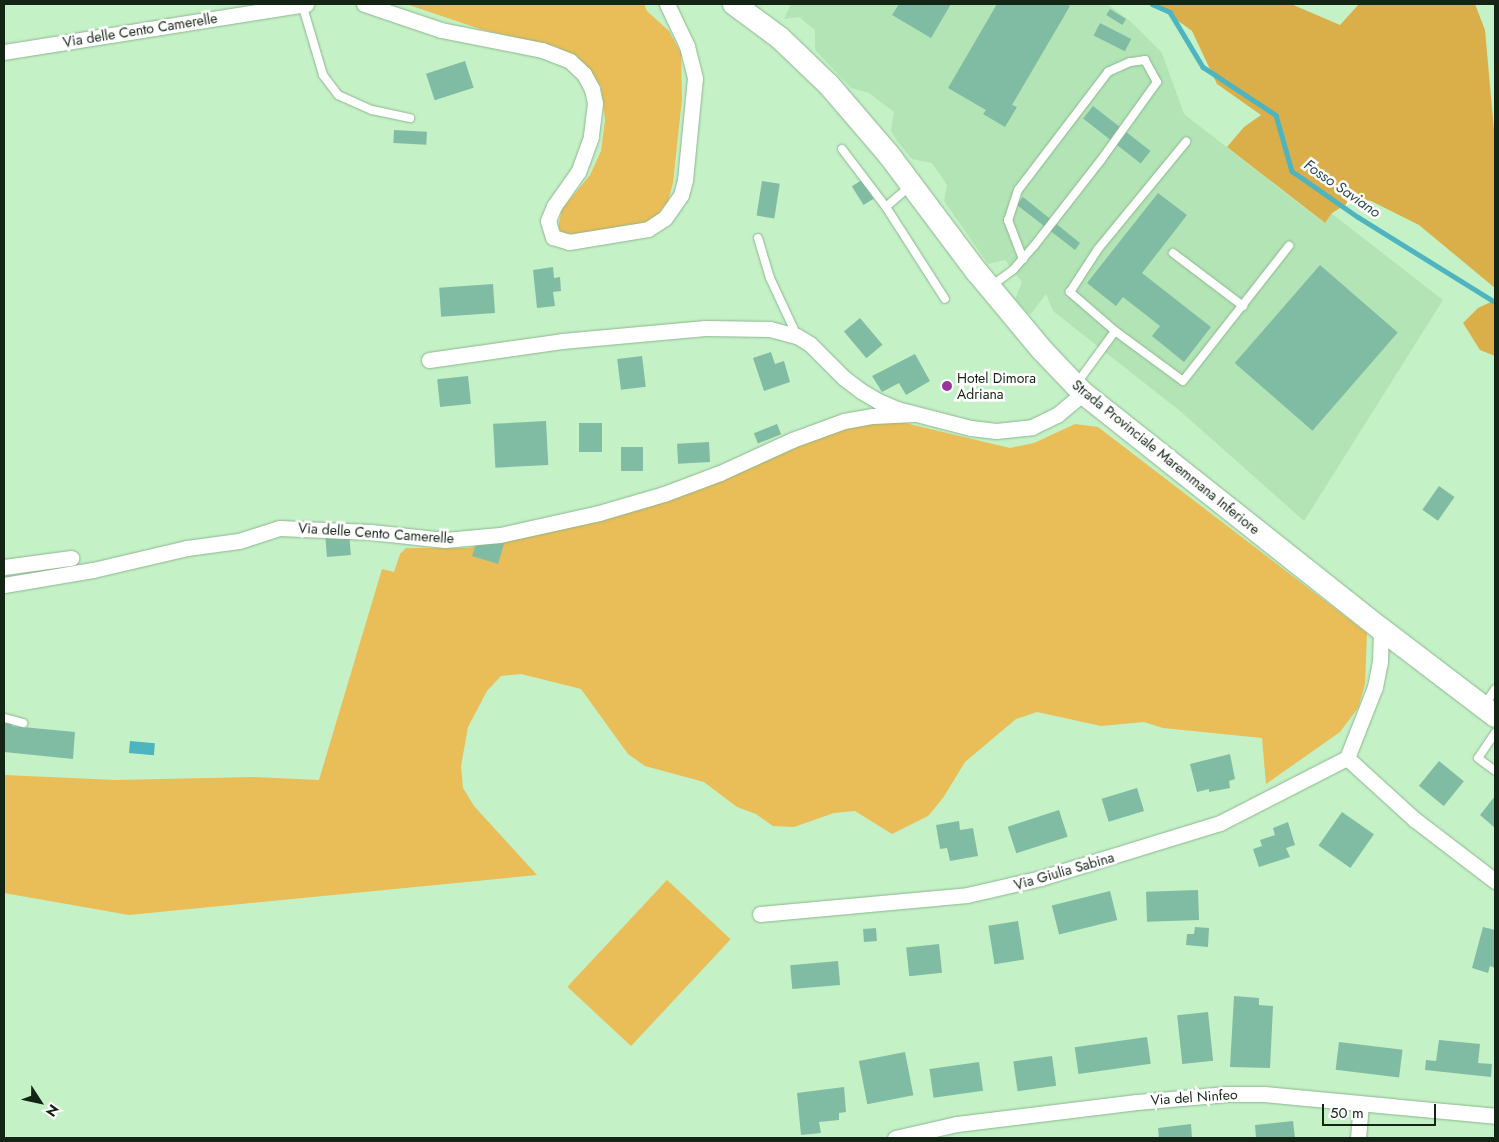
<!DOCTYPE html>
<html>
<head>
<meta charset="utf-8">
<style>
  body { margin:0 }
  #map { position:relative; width:1499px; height:1142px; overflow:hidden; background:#c5f1c7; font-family:Jost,sans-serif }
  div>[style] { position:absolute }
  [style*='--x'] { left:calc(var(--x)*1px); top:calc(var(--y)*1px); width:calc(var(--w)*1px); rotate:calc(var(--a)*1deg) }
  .built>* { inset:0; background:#b3e4b5 }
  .green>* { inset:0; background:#e9bd57; transform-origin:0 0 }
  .forest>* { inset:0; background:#daaf49 }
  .water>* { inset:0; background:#4db4c0; transform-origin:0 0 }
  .stream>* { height:4.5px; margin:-2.25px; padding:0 2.25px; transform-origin:2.25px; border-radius:2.25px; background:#4db4c0 }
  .building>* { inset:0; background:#80bca3; transform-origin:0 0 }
  .roads { filter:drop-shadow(0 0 1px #8cb68e) drop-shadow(0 0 1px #8cb68e) }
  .service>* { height:8px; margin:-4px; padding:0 4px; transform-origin:4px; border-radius:4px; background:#fff }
  .minor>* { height:15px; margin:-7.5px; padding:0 7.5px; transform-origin:7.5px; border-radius:7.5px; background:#fff }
  .secondary>* { height:22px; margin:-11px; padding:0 11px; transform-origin:11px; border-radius:11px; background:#fff }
  .dots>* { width:14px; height:14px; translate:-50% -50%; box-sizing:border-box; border:2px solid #fff; border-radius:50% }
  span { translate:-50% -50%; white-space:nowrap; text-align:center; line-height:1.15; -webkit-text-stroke:5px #fff; paint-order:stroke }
  .street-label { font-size:14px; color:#142415 }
  .poi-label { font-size:14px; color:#142415 }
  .left { translate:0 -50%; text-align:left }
  .water-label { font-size:15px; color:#2d4d51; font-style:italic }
  .frame { position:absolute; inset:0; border:5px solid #142415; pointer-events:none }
  .north { position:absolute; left:15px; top:1077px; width:50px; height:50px; -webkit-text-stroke:4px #fff; paint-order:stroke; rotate:125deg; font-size:14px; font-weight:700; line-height:20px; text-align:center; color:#142415 }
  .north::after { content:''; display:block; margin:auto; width:18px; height:22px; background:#142415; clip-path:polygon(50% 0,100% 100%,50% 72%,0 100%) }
  .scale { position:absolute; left:1322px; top:1104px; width:114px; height:22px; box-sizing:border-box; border:2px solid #142415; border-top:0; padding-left:6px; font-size:15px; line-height:18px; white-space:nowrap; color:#142415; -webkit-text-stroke:4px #fff; paint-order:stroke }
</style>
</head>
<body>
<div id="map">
  <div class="built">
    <div style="clip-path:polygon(791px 4px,1107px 4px,1130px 21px,1162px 53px,1184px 114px,1324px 223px,1331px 213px,1443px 300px,1304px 521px,1180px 411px,1053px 311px,1046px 294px,1030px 315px,1015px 299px,1022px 282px,1005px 260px,988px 264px,944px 201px,947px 185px,932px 163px,912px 159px,897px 141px,891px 131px,894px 112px,869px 93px,851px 88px,815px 50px,815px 30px,799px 17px,784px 19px)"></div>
  </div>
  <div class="green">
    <div style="clip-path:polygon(406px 4px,644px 4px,647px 11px,669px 31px,681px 53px,682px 99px,673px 183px,668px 201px,655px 218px,636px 227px,567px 235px,562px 233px,559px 229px,559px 223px,562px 209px,590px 175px,601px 151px,605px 120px,601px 87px,590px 70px,573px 55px,554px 46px,483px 30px)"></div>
    <div style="clip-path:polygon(858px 423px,905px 423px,1010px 448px,1034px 443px,1075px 424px,1098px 427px,1367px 633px,1365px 684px,1358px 708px,1340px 732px,1266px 784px,1262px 738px,1163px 728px,1144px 722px,1101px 726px,1037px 712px,1016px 719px,965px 762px,943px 798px,928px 816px,892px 834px,855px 811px,834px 813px,794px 827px,773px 826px,756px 814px,737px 807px,704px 782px,645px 766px,628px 754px,581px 689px,521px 674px,501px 676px,487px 691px,468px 727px,461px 766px,463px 788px,474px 806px,537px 875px,129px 915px,4px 893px,4px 775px,116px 780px,253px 777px,319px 780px,382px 569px,394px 572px,400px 554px,406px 548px,468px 548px,608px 519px,707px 487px,841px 428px)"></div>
    <div style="left:667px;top:880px;width:87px;height:146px;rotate:43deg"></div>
  </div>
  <div class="forest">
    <div style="clip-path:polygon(1155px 4px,1291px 4px,1340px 25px,1359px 4px,1475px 4px,1485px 30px,1495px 141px,1495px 288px,1419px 225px,1371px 201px,1356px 198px,1332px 213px,1325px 223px,1227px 147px,1244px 127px,1261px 115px,1217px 84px,1192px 31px)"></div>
    <div style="clip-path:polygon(1495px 300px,1495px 356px,1480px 350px,1463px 323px,1478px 308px)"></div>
  </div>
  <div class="water">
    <div style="left:130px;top:741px;width:25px;height:12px;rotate:5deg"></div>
  </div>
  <div class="stream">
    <div style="--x:1152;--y:4;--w:20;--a:24"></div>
    <div style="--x:1170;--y:12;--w:64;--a:59"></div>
    <div style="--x:1203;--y:67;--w:87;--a:33.3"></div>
    <div style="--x:1276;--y:115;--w:58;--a:74.1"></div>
    <div style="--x:1292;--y:171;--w:80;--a:34.9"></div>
    <div style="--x:1358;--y:217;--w:161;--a:31.8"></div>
  </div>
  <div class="building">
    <div style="clip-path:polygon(899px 4px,951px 4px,931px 38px,892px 15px)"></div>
    <div style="clip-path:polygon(997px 4px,1066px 4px,1070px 6px,1012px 105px,1017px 107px,1005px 127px,983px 114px,986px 110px,948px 88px)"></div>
    <div style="left:1110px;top:9px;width:19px;height:7px;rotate:32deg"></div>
    <div style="left:1100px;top:23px;width:35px;height:14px;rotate:27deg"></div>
    <div style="left:465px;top:61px;width:28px;height:41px;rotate:72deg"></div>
    <div style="left:1093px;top:106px;width:73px;height:16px;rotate:38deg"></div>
    <div style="left:394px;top:130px;width:33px;height:13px;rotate:3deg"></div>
    <div style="left:862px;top:180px;width:22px;height:12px;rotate:58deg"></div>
    <div style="left:762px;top:181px;width:18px;height:35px;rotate:9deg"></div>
    <div style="clip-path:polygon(1158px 193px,1187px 215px,1142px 273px,1211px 327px,1184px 362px,1152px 336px,1160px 326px,1123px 297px,1116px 306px,1087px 283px)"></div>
    <div style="clip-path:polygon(1023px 197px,1080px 243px,1075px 250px,1017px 205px)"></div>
    <div style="left:1320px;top:265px;width:103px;height:130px;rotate:41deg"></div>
    <div style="clip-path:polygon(553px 267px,554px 278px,560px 277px,561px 291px,553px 292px,555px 306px,537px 308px,533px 270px)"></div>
    <div style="left:493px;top:284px;width:29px;height:54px;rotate:86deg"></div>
    <div style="left:860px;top:318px;width:35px;height:21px;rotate:50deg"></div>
    <div style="clip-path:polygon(771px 352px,775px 364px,784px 361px,790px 382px,764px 391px,753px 358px)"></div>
    <div style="clip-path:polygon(915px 354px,930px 381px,906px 395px,899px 383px,882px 392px,872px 376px)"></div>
    <div style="left:642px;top:356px;width:31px;height:25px;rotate:83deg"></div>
    <div style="left:468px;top:376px;width:28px;height:31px;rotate:84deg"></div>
    <div style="left:546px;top:421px;width:44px;height:53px;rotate:87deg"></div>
    <div style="left:579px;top:423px;width:23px;height:29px"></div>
    <div style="left:777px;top:424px;width:11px;height:25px;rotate:68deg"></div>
    <div style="left:709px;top:442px;width:20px;height:32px;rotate:87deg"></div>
    <div style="left:621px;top:447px;width:22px;height:24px"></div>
    <div style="left:1439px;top:486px;width:19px;height:29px;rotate:35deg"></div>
    <div style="left:349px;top:533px;width:22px;height:24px;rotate:85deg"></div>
    <div style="clip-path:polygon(506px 537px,498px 564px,472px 556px,476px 544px)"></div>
    <div style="clip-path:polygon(4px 719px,12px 720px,12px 726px,75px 732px,73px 759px,4px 752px)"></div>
    <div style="clip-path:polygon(1230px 754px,1235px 779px,1229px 781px,1230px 788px,1209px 792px,1209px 789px,1197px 792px,1190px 764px)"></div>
    <div style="left:1439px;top:761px;width:32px;height:32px;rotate:39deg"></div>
    <div style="left:1137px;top:788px;width:24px;height:37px;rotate:73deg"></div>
    <div style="clip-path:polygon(1495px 796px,1495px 828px,1480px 815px)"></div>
    <div style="left:1059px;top:810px;width:28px;height:54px;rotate:72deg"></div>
    <div style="left:1342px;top:812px;width:39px;height:41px;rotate:35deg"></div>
    <div style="clip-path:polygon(959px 821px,960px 830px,973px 828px,978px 856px,950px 861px,947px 848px,940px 849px,936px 825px)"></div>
    <div style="clip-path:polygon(1288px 822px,1295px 845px,1286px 848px,1290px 857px,1259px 867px,1253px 849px,1262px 846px,1260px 840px,1275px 835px,1273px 828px)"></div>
    <div style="left:1198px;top:890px;width:30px;height:52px;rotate:88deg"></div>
    <div style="left:1110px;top:891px;width:30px;height:60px;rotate:76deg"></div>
    <div style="left:1018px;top:921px;width:39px;height:30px;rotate:81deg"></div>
    <div style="clip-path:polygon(1195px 927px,1209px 928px,1208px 947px,1186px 945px,1187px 934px,1194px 934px)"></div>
    <div style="clip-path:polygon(1483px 927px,1495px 930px,1495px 968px,1490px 966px,1488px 973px,1472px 968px)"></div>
    <div style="left:876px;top:928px;width:13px;height:13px;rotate:86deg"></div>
    <div style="left:939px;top:944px;width:29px;height:33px;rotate:84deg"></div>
    <div style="left:838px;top:961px;width:24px;height:48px;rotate:85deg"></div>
    <div style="clip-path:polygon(1234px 996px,1259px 998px,1259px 1005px,1273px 1006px,1270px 1068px,1230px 1067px)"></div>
    <div style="left:1208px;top:1012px;width:49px;height:31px;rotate:84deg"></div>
    <div style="left:1147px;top:1037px;width:27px;height:73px;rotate:82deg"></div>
    <div style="clip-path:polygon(1439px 1040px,1480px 1044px,1478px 1063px,1492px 1064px,1491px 1077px,1425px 1070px,1426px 1060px,1436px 1061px)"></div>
    <div style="left:1339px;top:1042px;width:64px;height:28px;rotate:7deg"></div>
    <div style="left:905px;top:1052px;width:44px;height:47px;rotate:79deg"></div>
    <div style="left:1052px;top:1056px;width:30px;height:39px;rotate:82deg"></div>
    <div style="left:979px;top:1062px;width:29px;height:50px;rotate:82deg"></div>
    <div style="clip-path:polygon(844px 1087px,846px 1112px,839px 1113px,839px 1120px,819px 1122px,821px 1133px,801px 1135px,797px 1093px)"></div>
    <div style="clip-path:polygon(1293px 1121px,1295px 1138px,1256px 1138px,1255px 1125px)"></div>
    <div style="clip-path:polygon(1191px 1124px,1192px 1138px,1159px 1138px,1158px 1128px)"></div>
  </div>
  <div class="roads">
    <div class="service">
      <div style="--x:302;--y:4;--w:74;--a:73.5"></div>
      <div style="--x:323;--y:75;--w:25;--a:53"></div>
      <div style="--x:338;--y:95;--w:37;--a:24"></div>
      <div style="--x:372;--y:110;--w:39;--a:12"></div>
      <div style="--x:842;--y:149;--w:73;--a:52.8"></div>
      <div style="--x:910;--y:186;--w:32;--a:139"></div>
      <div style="--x:886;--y:207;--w:109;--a:57.3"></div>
      <div style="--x:758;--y:238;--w:42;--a:73.3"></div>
      <div style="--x:770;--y:278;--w:64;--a:65"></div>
      <div style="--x:1173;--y:253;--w:88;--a:37.1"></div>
      <div style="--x:991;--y:286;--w:27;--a:-36"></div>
      <div style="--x:1013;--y:270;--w:32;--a:-49"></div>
      <div style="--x:1034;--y:246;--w:109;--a:-52.1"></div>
      <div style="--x:1101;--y:160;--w:96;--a:-54.3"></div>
      <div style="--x:1157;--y:82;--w:25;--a:-119"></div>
      <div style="--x:1145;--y:60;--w:15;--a:172"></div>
      <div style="--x:1130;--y:62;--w:24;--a:156"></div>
      <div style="--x:1108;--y:72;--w:148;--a:127.3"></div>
      <div style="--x:1018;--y:190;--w:32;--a:108"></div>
      <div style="--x:1008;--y:220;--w:42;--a:69"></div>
      <div style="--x:1115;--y:331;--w:60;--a:-139.1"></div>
      <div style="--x:1070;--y:292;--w:51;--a:-56.9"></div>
      <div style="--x:1098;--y:249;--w:139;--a:-50.6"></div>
      <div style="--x:1077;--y:383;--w:64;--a:-53.8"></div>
      <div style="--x:1115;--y:331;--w:84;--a:36.3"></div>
      <div style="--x:1183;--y:381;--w:172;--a:-51.9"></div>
      <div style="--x:1484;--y:706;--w:20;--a:-57"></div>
      <div style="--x:4;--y:718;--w:20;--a:15"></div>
      <div style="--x:1495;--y:733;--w:30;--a:124"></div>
      <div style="--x:1478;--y:758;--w:21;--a:37"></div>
    </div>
    <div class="minor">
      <div style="--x:364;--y:4;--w:81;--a:18.7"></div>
      <div style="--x:441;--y:30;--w:103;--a:11.2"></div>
      <div style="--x:542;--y:50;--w:30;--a:21"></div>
      <div style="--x:570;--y:61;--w:19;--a:43"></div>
      <div style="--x:584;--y:74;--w:17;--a:62"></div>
      <div style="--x:592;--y:89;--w:14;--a:78"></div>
      <div style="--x:595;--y:103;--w:34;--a:97"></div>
      <div style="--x:591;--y:137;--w:37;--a:110"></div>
      <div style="--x:578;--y:172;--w:42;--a:125.2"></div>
      <div style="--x:554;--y:206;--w:16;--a:112"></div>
      <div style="--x:548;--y:221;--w:17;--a:73"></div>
      <div style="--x:553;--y:237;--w:17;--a:17"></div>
      <div style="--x:569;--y:242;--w:80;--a:-9.3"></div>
      <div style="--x:648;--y:229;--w:20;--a:-33"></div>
      <div style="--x:665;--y:218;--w:28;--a:-55"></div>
      <div style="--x:681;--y:195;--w:16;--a:-75"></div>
      <div style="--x:685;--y:180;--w:102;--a:-84.4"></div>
      <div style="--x:695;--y:78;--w:33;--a:-104"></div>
      <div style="--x:687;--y:46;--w:47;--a:-115.5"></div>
      <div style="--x:4;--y:52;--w:306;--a:-9"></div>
      <div style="--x:429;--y:360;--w:134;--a:-8.1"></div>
      <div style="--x:562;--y:341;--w:144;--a:-5.2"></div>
      <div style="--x:705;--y:328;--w:65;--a:0.9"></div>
      <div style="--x:770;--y:329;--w:28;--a:15"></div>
      <div style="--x:797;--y:336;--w:15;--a:32"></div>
      <div style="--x:810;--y:344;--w:48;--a:45"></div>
      <div style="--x:844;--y:378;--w:21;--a:37"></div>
      <div style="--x:861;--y:391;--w:20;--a:30"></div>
      <div style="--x:878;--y:401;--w:21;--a:23"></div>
      <div style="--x:897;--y:409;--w:76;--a:14.4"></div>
      <div style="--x:971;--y:428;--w:25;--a:7"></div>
      <div style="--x:996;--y:431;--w:36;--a:-6"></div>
      <div style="--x:1032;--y:427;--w:28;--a:-26"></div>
      <div style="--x:1057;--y:415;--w:34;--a:-40"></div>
      <div style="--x:4;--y:567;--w:68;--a:-7.7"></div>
      <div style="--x:4;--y:585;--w:90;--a:-9.6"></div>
      <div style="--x:93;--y:570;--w:97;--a:-13.2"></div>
      <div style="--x:187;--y:548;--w:52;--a:-7.7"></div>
      <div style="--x:239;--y:541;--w:42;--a:-18"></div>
      <div style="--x:279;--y:528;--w:92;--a:2.5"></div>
      <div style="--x:371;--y:532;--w:74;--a:6.2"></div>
      <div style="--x:445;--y:540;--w:55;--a:-5.2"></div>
      <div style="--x:500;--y:535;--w:101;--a:-12.5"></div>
      <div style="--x:599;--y:513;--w:68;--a:-16.3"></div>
      <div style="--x:664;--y:494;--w:60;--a:-20.6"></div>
      <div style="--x:720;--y:473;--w:79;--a:-24.6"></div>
      <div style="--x:792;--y:440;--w:55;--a:-20.1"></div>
      <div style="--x:844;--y:421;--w:29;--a:-10"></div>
      <div style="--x:873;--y:416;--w:41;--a:-2.8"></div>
      <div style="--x:1347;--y:758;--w:91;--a:42.3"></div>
      <div style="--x:1414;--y:819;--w:102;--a:37.4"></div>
      <div style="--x:1347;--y:758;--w:76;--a:-68.5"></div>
      <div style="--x:1375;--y:687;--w:26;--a:-79"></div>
      <div style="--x:1380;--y:661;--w:32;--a:-88"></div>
      <div style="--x:760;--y:914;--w:208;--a:-5.2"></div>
      <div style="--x:967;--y:895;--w:76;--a:-12.9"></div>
      <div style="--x:1041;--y:878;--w:187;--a:-17.1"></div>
      <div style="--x:1220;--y:823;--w:143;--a:-27.1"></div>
      <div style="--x:895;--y:1138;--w:64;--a:-12.7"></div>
      <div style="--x:957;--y:1124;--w:181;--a:-7"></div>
      <div style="--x:1137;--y:1102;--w:90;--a:-5.1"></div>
      <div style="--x:1227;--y:1094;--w:37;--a:0"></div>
      <div style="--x:1264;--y:1094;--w:232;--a:5.4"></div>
      <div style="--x:1358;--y:1138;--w:34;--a:-85"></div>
    </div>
    <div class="secondary">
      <div style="--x:734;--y:4;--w:57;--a:36.5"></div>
      <div style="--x:780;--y:38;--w:68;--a:43.8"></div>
      <div style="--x:829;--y:85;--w:92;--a:49.4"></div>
      <div style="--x:889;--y:155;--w:146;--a:53.1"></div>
      <div style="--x:977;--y:272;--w:102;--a:50.2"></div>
      <div style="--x:1042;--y:350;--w:59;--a:46.4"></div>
      <div style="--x:1083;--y:393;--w:380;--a:38.4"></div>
      <div style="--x:1381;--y:629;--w:143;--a:37.3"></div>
    </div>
  </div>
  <div class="dots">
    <div style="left:947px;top:386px;background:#98369d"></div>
  </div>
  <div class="street-label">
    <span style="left:140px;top:30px;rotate:-9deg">Via delle Cento Camerelle</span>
    <span style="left:1166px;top:457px;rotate:39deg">Strada Provinciale Maremmana Inferiore</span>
    <span style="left:376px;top:533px;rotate:4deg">Via delle Cento Camerelle</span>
    <span style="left:1064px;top:871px;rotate:-16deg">Via Giulia Sabina</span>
    <span style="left:1194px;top:1097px;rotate:-4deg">Via del Ninfeo</span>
  </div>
  <div class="poi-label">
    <span class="left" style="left:957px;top:386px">Hotel Dimora<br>Adriana</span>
  </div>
  <div class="water-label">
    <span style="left:1342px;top:189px;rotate:35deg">Fosso Saviano</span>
  </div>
  <div class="frame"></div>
  <div class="north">N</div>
  <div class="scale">50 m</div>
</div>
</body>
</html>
